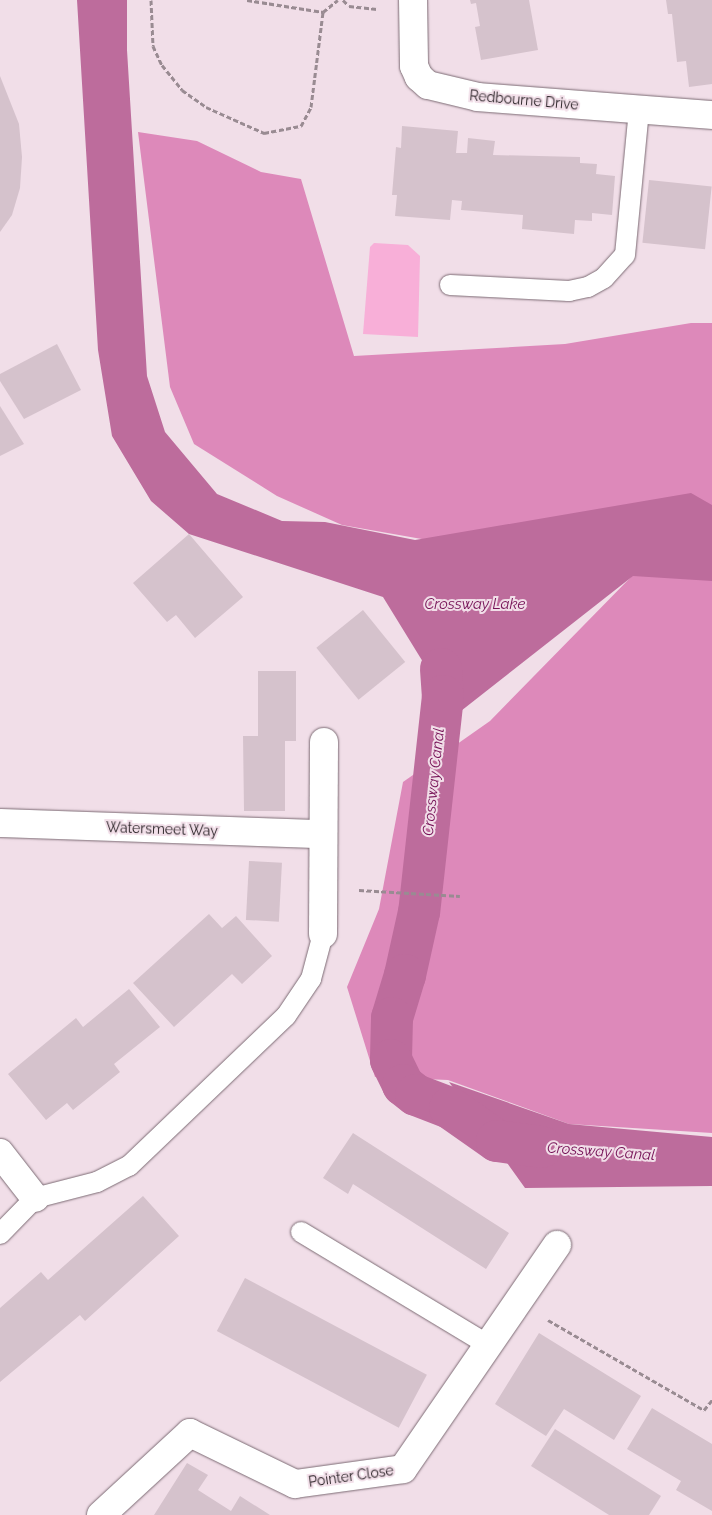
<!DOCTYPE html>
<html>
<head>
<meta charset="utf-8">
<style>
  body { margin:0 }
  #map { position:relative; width:712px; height:1515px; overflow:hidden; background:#f1dee8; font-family:Raleway,sans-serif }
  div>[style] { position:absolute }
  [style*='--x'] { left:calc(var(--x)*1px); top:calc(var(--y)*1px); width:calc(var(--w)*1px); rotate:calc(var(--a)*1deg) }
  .green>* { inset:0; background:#f8afd8 }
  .forest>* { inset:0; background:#dd89ba }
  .water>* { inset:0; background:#bd6c9c }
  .canal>* { height:42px; margin:-21px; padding:0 21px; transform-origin:21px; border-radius:21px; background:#bd6c9c }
  .building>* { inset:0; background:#d5c2cc; transform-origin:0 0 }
  .path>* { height:3px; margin-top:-1.5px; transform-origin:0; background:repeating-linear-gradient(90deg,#998b92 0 5px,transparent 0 7.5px) }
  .roads { filter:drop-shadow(0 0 1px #7c6b74) drop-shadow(0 0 1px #7c6b74) }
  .service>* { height:20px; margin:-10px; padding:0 10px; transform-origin:10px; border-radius:10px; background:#fff }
  .minor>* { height:28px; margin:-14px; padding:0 14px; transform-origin:14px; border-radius:14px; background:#fff }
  span { translate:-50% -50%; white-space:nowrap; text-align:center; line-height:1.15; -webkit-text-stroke:4px #f1dee8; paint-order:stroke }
  .street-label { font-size:14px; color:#282125 }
  .water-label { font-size:15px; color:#751156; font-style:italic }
</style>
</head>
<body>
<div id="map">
  <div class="green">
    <div style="clip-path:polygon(374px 243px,408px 245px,420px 256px,418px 337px,363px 334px,370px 247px)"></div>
  </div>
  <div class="forest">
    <div style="clip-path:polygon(138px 132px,197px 141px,261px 172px,301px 179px,354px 356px,565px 344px,691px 323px,712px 323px,712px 1133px,569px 1124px,448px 1080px,375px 1077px,347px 987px,379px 909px,403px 782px,490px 721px,632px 576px,342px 525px,277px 496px,194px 444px,170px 387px)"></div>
  </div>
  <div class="water">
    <div style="clip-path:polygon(77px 0,127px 0,127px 50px,147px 376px,165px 432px,217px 494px,282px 521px,325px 522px,415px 540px,691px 493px,712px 505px,712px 581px,633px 576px,424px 740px,423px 662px,383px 597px,189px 534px,151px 501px,112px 436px,98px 350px)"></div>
    <div style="clip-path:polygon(449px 1082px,569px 1124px,712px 1137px,712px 1186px,525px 1188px)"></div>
  </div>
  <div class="canal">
    <div style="--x:441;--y:669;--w:27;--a:86"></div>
    <div style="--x:443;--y:696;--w:217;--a:96.3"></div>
    <div style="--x:419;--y:912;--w:65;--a:102.5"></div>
    <div style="--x:405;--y:975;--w:45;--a:106.8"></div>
    <div style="--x:392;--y:1018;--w:42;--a:91.4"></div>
    <div style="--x:391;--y:1060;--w:28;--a:64"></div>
    <div style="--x:403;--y:1085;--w:16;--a:38"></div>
    <div style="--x:416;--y:1095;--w:36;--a:21"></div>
    <div style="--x:450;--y:1108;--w:57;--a:35.1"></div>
    <div style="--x:497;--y:1141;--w:45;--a:7.6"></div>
  </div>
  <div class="building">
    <div style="clip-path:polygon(470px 0,529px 0,538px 50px,481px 60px,475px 27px,480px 26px,476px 3px,471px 4px)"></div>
    <div style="clip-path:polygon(666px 0,712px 0,712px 84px,689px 87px,686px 61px,677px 62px,672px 14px,668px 14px)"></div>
    <div style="clip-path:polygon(0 76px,19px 124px,22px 157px,20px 188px,12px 215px,0 232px)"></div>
    <div style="clip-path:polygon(402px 126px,458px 131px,456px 153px,467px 153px,468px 138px,495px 141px,493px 155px,580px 157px,580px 163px,597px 164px,596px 174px,615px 176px,612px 215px,592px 213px,592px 221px,575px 220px,574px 234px,522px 229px,523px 215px,461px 210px,462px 201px,452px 200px,450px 220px,395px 216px,397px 195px,392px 195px,396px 147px,401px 148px)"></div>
    <div style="left:649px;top:180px;width:63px;height:63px;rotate:6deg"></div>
    <div style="clip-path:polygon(57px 344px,81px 390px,24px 419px,0 381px,0 374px)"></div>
    <div style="clip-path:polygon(0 406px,24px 444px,0 456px)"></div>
    <div style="clip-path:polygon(189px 534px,243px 597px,195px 638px,176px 615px,167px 622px,133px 583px)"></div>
    <div style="left:363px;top:610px;width:67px;height:60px;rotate:51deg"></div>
    <div style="clip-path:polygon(258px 671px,296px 671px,296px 741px,285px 741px,285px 811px,244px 811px,243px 736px,258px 736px)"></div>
    <div style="left:249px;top:861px;width:33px;height:59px;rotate:3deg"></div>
    <div style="clip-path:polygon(209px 914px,222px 928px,236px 916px,272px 956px,242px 984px,232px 974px,174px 1027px,133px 983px)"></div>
    <div style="clip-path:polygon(129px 989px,160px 1027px,114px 1064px,120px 1072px,73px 1110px,67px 1103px,46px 1120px,8px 1074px,76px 1018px,83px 1027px)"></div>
    <div style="clip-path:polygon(353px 1133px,509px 1233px,486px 1269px,353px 1184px,348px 1194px,323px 1178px)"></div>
    <div style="clip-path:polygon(143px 1196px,179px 1236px,85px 1321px,80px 1315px,0 1382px,0 1308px,41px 1272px,48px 1280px)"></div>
    <div style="left:245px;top:1278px;width:206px;height:60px;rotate:28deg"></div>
    <div style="clip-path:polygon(539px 1333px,641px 1396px,614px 1440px,564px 1409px,546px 1436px,495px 1404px)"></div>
    <div style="clip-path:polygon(652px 1408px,712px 1444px,712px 1511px,676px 1490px,681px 1481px,627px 1449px)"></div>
    <div style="clip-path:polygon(555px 1429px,661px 1496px,649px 1515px,609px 1515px,531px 1466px)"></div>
    <div style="clip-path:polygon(187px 1463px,208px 1475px,198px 1490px,231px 1511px,240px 1496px,270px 1515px,154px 1515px)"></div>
  </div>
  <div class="path">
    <div style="--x:151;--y:0;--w:46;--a:87.5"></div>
    <div style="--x:153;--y:46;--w:21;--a:65"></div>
    <div style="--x:162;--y:65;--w:32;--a:51"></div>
    <div style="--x:182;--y:90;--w:29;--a:35"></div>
    <div style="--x:206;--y:107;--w:64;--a:24.1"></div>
    <div style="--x:264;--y:133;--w:38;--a:-11"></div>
    <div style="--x:301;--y:126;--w:21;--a:-62"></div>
    <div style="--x:311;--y:107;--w:96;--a:-82.8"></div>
    <div style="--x:247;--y:0;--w:77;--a:9"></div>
    <div style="--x:323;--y:12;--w:19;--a:-39"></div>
    <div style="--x:343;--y:0;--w:8;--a:45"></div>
    <div style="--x:349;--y:6;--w:28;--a:6"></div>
    <div style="--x:359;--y:890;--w:101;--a:3.4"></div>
    <div style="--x:548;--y:1320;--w:180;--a:30"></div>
    <div style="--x:704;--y:1410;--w:13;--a:-51"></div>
  </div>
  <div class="roads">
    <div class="service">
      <div style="--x:450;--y:285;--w:119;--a:2.9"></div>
      <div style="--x:569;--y:291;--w:19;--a:-12"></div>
      <div style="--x:588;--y:287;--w:18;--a:-29"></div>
      <div style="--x:604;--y:278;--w:31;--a:-48"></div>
      <div style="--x:625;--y:255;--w:147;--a:-84.5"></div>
      <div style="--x:301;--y:1232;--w:218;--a:31.1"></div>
      <div style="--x:0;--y:1234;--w:50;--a:-45.8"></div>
      <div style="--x:35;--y:1198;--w:64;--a:-14.5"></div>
      <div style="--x:97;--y:1182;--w:36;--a:-27"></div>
      <div style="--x:129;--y:1166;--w:217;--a:-43.7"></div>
      <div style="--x:286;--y:1016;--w:45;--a:-56"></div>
      <div style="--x:311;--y:979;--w:47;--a:-75.1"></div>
    </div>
    <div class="minor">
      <div style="--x:413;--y:0;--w:66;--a:89.1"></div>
      <div style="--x:414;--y:66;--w:12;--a:66"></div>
      <div style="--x:419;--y:77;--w:12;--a:42"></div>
      <div style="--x:428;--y:85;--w:51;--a:13.5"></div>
      <div style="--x:478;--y:97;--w:235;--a:4.4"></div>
      <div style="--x:0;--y:823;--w:323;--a:2"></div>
      <div style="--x:323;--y:934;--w:192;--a:-89.7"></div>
      <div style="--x:0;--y:1153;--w:57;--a:52.1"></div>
      <div style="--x:101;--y:1515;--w:121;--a:-42.7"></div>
      <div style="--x:190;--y:1433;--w:117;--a:25.9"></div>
      <div style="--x:295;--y:1484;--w:109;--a:-7.9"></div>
      <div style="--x:403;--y:1469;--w:272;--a:-55.5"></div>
    </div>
  </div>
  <div class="street-label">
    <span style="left:524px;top:100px;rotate:5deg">Redbourne Drive</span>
    <span style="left:162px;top:829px;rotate:2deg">Watersmeet Way</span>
    <span style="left:351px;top:1476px;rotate:-8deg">Pointer Close</span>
  </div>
  <div class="water-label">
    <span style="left:475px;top:605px">Crossway Lake</span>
    <span style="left:434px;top:782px;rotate:-84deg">Crossway Canal</span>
    <span style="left:601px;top:1152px;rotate:4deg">Crossway Canal</span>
  </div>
</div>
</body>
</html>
